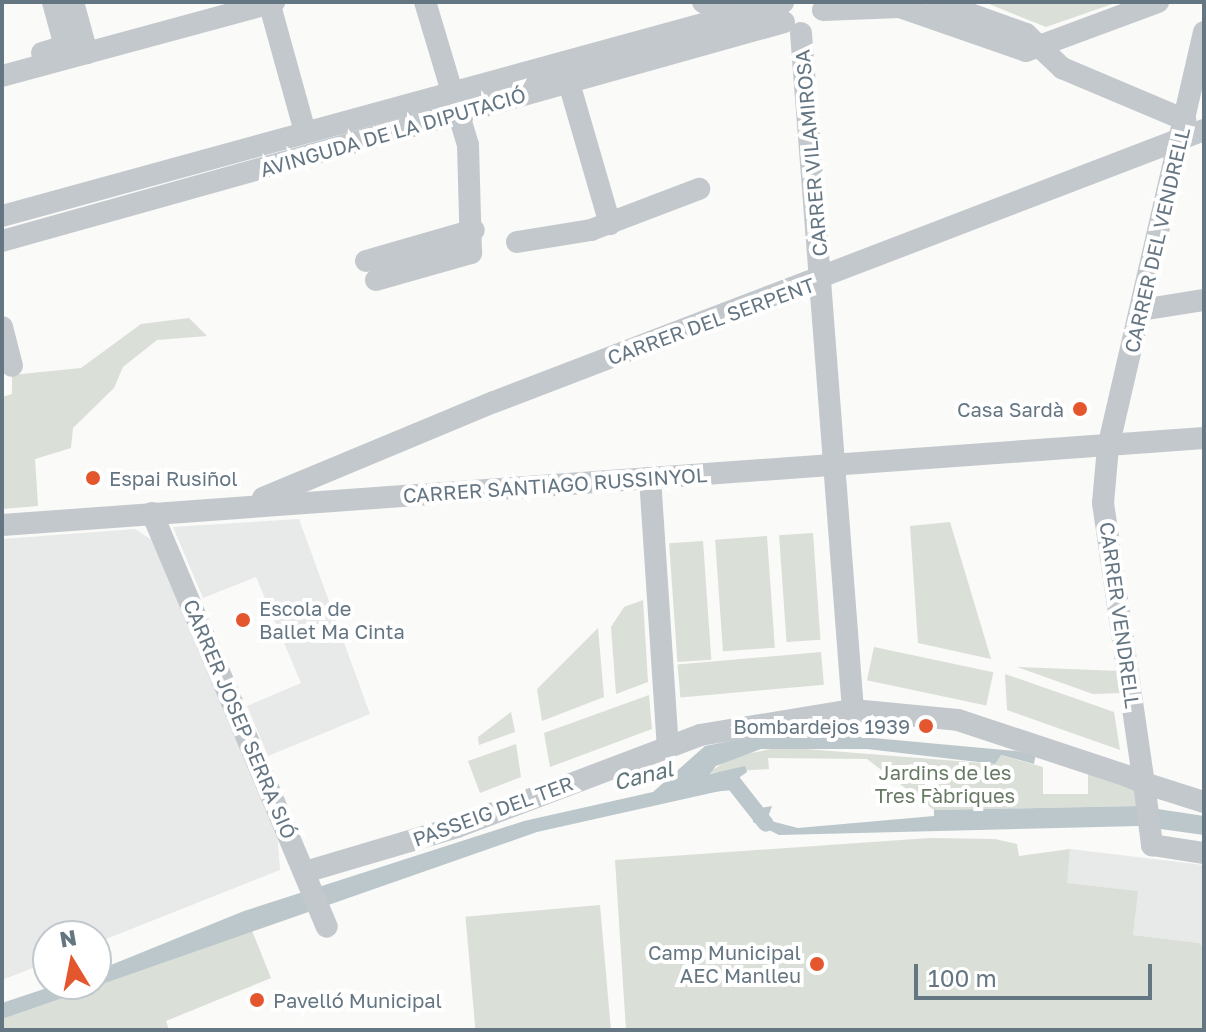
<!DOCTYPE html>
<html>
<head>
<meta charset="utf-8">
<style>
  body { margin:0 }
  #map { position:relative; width:1206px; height:1032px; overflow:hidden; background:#fafaf8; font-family:"Golos Text",sans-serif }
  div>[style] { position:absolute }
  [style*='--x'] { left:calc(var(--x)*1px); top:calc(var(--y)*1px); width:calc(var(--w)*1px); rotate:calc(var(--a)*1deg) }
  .built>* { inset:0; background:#e8e9e9 }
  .green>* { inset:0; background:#dadfd7; transform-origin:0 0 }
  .water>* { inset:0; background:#bbc7cb }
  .canal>* { height:16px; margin:-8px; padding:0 8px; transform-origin:8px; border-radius:8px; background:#bbc7cb }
  .minor>* { height:22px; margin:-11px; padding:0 11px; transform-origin:11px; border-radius:11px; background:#c3c8cc }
  .dots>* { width:22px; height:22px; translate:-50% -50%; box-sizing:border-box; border:4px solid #fff; border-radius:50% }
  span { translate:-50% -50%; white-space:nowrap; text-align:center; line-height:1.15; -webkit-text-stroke:8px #fff; paint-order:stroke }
  .street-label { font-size:20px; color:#657683 }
  .poi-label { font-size:20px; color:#657683 }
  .right { translate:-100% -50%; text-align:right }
  .left { translate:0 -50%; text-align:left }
  .park-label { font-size:20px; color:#687a64 }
  .water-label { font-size:22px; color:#60757c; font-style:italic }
  .frame { position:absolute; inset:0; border:4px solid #657683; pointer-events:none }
  .north { position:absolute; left:32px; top:920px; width:80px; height:80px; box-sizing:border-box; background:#fff; border:2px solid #c1c8cd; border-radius:50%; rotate:350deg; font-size:22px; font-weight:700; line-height:32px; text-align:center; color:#657683 }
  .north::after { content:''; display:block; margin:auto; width:28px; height:36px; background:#e4572e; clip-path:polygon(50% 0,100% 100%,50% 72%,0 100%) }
  .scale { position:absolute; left:914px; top:964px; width:238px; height:36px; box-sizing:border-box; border:4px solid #657683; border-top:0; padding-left:10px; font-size:24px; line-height:28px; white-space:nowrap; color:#657683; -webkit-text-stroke:6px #fff; paint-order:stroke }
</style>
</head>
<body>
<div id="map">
  <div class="built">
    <div style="clip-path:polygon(299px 519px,370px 714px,268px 756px,247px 706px,301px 683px,256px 577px,203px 598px,173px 527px)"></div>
    <div style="clip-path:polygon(135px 529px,155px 542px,277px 831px,280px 870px,96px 943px,96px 936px,48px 936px,48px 962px,2px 980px,2px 539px)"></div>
    <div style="clip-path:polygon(1070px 849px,1204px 865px,1204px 950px,1200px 943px,1133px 935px,1137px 891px,1066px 883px)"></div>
  </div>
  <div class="green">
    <div style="clip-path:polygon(984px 2px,1118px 2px,1046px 27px)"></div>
    <div style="clip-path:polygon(189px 318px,207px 336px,157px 340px,123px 367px,114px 388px,73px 428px,71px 448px,35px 459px,38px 506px,2px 509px,2px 397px,12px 394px,12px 375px,81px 368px,141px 324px)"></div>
    <div style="clip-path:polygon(950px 522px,991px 659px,918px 643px,910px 526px)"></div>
    <div style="left:813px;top:533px;width:107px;height:34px;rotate:86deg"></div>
    <div style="left:767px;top:536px;width:112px;height:52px;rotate:86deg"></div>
    <div style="left:703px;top:541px;width:119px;height:34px;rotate:86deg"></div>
    <div style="clip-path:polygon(643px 600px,648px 682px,616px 694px,611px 627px,624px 607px)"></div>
    <div style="clip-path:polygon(598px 628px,604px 697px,542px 721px,537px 689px)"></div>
    <div style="left:874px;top:647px;width:122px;height:34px;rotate:12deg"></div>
    <div style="left:821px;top:652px;width:33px;height:144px;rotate:85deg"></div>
    <div style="clip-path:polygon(1017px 667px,1120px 671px,1123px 693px,1093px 694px)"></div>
    <div style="clip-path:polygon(1005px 674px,1114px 712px,1120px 750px,1007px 710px)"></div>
    <div style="clip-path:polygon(649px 695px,652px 729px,550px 767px,544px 733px)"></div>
    <div style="clip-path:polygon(511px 712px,515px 732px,479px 745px,478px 737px)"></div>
    <div style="clip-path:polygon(516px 744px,521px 777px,480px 793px,468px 761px)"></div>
    <div style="clip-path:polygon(781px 747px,995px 764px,1000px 755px,1043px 767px,1043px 794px,1088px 794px,1088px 770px,1136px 788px,1138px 806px,934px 810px,867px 759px,768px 758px,769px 769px,709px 773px,731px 757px)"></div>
    <div style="clip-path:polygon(929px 838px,995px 839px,1017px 844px,1019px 856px,1070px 849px,1067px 883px,1138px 891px,1133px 935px,1200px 943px,1204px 950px,1204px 1030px,626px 1030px,615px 860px)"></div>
    <div style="left:600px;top:905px;width:125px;height:135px;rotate:85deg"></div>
    <div style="clip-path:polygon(251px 928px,271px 978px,166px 1021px,169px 1030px,2px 1030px,2px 1019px)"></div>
  </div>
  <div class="water">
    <div style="clip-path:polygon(786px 730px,1036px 753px,1034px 764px,1001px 755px,995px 764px,867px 749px,761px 749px,716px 766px,710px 774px,745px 766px,747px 772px,720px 791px,537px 832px,2px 1019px,2px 1003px,59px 984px,96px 984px,96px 971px,244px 911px,524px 821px,653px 792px,705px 746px)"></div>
    <div style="clip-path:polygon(772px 806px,767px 820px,798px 828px,934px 816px,934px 810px,1138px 806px,1204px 816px,1204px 835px,1139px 826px,779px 835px,753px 822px,754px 809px)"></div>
  </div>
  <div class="canal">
    <div style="--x:710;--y:784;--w:23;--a:-5"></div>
    <div style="--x:733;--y:782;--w:53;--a:51.8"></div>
  </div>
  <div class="minor">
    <div style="--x:73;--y:2;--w:53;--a:74.6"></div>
    <div style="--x:269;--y:2;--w:135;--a:74.5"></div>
    <div style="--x:703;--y:2;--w:32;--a:26"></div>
    <div style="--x:937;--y:2;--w:95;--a:19.8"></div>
    <div style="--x:1026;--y:34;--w:50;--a:43.4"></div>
    <div style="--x:1062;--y:68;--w:134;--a:22.9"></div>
    <div style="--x:823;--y:10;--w:77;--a:-2.2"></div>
    <div style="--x:900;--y:7;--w:133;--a:19.2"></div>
    <div style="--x:1026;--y:51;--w:141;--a:-20.4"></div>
    <div style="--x:1204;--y:32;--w:426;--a:103"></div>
    <div style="--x:1108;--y:447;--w:56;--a:95.1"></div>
    <div style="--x:1103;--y:503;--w:283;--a:81.7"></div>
    <div style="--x:1144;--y:783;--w:63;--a:17.6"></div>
    <div style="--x:801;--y:33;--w:679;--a:85.61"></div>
    <div style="--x:42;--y:53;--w:24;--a:-17"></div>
    <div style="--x:65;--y:46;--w:46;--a:-105.3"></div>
    <div style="--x:2;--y:76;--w:282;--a:-15.2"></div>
    <div style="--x:569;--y:83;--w:147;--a:73.8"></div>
    <div style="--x:2;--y:216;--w:810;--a:-15.32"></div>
    <div style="--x:2;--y:241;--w:812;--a:-15.64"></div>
    <div style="--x:517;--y:242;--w:75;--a:-9.2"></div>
    <div style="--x:591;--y:230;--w:116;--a:-20.8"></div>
    <div style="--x:366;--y:261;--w:112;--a:-16"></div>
    <div style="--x:376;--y:280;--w:99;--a:-15.9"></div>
    <div style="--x:471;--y:253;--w:108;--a:-91.6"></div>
    <div style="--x:468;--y:145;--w:149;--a:-106.7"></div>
    <div style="--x:1141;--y:310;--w:64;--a:-9"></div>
    <div style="--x:2;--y:327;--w:40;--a:75.6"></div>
    <div style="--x:650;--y:478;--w:269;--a:86.2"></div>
    <div style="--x:263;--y:498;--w:250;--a:-22.6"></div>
    <div style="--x:494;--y:402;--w:760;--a:-20.96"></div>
    <div style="--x:152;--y:513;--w:449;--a:67.1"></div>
    <div style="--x:2;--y:525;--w:1205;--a:-4.14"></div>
    <div style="--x:305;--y:872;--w:159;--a:-16.5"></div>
    <div style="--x:457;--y:827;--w:260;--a:-20.7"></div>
    <div style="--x:700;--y:735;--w:155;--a:-9.3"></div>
    <div style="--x:853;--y:710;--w:105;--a:5.4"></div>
    <div style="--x:958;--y:720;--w:178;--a:18.3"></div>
    <div style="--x:1127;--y:776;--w:18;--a:22"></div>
    <div style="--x:1144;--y:783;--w:63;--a:82.6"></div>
    <div style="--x:1152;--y:845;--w:53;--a:8.7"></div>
  </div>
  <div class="dots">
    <div style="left:1080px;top:409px;background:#e4572e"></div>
    <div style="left:93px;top:478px;background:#e4572e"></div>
    <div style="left:243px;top:620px;background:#e4572e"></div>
    <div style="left:926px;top:726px;background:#e4572e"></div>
    <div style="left:817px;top:964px;background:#e4572e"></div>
    <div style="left:257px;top:1000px;background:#e4572e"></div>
  </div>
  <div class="street-label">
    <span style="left:393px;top:132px;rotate:-16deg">AVINGUDA DE LA DIPUTACIÓ</span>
    <span style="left:811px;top:153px;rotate:-95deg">CARRER VILAMIROSA</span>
    <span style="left:1157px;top:240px;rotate:-77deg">CARRER DEL VENDRELL</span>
    <span style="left:711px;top:321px;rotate:-20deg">CARRER DEL SERPENT</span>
    <span style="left:555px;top:485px;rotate:-4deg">CARRER SANTIAGO RUSSINYOL</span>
    <span style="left:1120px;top:615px;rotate:82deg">CARRER VENDRELL</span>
    <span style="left:240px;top:719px;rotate:67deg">CARRER JOSEP SERRA SIÓ</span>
    <span style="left:493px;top:811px;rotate:-20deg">PASSEIG DEL TER</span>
  </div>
  <div class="poi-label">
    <span class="right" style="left:1064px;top:409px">Casa Sardà</span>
    <span class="left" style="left:109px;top:478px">Espai Rusiñol</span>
    <span class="left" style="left:259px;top:620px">Escola de<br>Ballet Ma Cinta</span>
    <span class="right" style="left:910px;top:726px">Bombardejos 1939</span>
    <span class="right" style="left:801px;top:964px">Camp Municipal<br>AEC Manlleu</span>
    <span class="left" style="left:273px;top:1000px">Pavelló Municipal</span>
  </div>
  <div class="park-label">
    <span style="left:945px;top:784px">Jardins de les<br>Tres Fàbriques</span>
  </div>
  <div class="water-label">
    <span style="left:643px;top:775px;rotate:-14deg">Canal</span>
  </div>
  <div class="frame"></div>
  <div class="north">N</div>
  <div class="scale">100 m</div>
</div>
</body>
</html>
